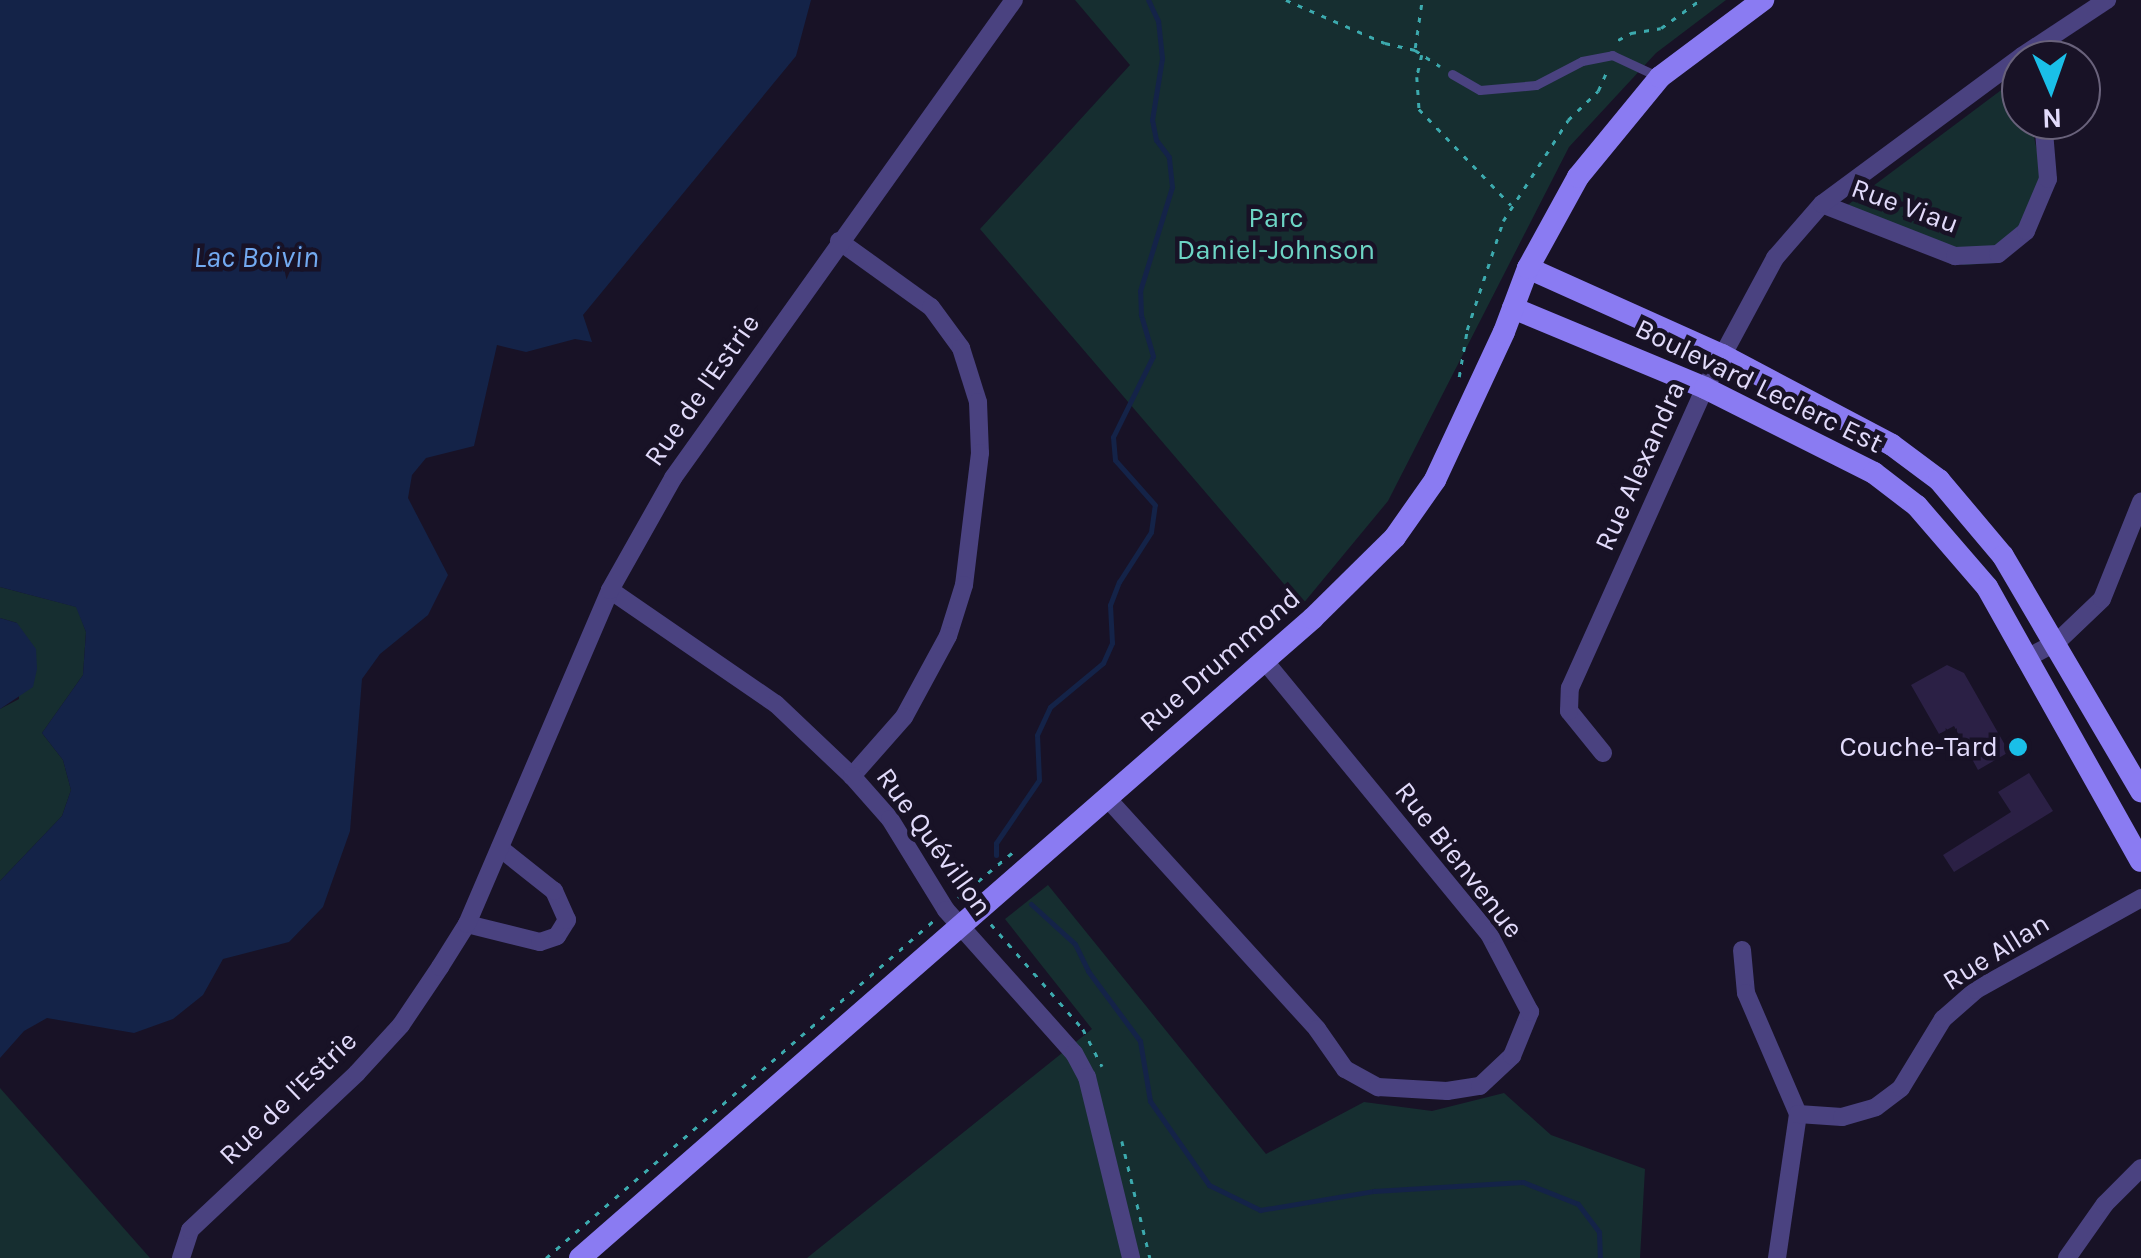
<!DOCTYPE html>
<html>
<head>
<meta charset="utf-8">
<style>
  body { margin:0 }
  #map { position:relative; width:2141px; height:1258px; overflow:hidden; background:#181226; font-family:Karla,sans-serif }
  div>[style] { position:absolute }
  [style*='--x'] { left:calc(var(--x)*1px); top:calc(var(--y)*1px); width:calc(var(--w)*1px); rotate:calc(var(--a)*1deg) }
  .green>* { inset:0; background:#162e30 }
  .water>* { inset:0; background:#142348 }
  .stream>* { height:5px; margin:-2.5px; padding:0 2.5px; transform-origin:2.5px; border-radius:2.5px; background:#142348 }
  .building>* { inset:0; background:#2b2045 }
  .path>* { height:2.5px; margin-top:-1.25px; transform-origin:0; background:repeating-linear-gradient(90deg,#3caaae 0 5px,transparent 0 13px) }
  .lane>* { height:9px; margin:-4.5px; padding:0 4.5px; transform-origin:4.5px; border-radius:4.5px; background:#4a4280 }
  .street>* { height:18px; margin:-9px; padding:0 9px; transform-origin:9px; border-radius:9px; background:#4a4280 }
  .secondary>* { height:22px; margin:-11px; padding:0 11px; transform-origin:11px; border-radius:11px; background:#8a7bf2 }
  .dots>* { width:28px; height:28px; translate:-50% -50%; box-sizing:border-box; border:5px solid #181226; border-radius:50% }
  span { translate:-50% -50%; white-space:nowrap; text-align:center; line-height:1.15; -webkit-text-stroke:9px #181226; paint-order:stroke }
  .street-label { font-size:28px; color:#e2dbfb }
  .park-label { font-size:28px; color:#6dd5c5 }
  .poi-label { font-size:28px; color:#e2dbfb }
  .right { translate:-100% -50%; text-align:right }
  .water-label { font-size:30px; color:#73aaf1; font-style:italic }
  .north { position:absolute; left:2001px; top:40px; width:100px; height:100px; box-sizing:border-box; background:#181226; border:2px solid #69627b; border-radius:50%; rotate:178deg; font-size:28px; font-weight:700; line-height:40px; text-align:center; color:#e2dbfb }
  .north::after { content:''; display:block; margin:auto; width:35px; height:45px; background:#1abfe8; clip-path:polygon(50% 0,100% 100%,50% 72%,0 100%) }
</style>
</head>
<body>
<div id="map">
  <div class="green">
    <div style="clip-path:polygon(1075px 0,1726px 0,1656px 53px,1569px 147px,1388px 501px,1302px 605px,980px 229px,1130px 65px)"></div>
    <div style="clip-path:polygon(2020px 76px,2021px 120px,2030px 120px,2042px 172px,2031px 221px,1996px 263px,1964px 265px,1905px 246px,1837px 213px)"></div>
    <div style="clip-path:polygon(0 587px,77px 607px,86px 632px,83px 675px,42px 733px,63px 760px,71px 790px,62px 816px,0 881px,0 709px,19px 699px,17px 623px,0 618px)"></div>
    <div style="clip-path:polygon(1048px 885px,1266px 1154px,1364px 1102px,1432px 1111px,1504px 1093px,1551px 1135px,1645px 1169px,1640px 1258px,807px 1258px,1092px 1029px,1005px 919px)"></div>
    <div style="clip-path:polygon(0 1088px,150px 1258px,0 1258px)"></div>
  </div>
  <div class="water">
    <div style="clip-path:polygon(0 0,811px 0,796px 56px,583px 315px,592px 342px,575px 339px,526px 352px,497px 345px,474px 446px,426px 458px,412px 475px,408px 498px,448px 575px,428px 615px,380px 654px,362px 679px,350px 831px,323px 907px,289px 942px,223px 959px,203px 995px,173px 1019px,134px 1033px,47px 1018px,24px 1031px,0 1058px,0 881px,62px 816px,71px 790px,63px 760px,42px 733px,83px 675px,86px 632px,76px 607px,0 587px)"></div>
    <div style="clip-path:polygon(0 618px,17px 623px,36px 649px,37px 669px,33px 687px,0 709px)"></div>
  </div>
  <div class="stream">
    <div style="--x:996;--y:855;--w:12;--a:-90"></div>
    <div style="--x:996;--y:843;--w:76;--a:-55.7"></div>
    <div style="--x:1039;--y:780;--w:45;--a:-92.5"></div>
    <div style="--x:1037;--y:735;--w:31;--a:-65"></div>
    <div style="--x:1050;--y:707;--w:69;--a:-39.7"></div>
    <div style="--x:1103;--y:663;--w:22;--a:-66"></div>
    <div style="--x:1112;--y:643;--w:38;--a:-93"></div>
    <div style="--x:1110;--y:605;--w:25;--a:-69"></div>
    <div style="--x:1119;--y:582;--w:59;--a:-57.4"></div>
    <div style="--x:1151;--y:532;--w:27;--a:-82"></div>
    <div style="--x:1155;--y:505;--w:60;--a:-131.6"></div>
    <div style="--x:1115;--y:460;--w:23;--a:-95"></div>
    <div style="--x:1113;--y:437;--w:90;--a:-63.7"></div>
    <div style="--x:1153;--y:356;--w:43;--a:-106.3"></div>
    <div style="--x:1141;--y:315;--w:24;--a:-92"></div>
    <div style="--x:1140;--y:291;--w:109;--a:-72.9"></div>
    <div style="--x:1172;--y:187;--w:30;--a:-96"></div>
    <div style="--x:1169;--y:157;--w:21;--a:-127"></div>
    <div style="--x:1156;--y:140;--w:20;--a:-101"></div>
    <div style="--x:1152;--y:120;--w:63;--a:-80.8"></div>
    <div style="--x:1162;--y:58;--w:37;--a:-96"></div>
    <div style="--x:1158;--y:21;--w:23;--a:-115"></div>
    <div style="--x:1031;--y:904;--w:59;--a:42.3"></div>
    <div style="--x:1075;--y:944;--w:30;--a:64"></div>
    <div style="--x:1088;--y:971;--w:87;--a:53.4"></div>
    <div style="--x:1140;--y:1041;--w:61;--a:80.5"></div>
    <div style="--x:1150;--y:1101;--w:103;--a:54.9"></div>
    <div style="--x:1209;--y:1185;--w:57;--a:26.1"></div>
    <div style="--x:1260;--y:1210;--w:116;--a:-9.5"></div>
    <div style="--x:1374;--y:1191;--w:149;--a:-3.5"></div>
    <div style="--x:1523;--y:1182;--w:59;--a:21.8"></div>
    <div style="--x:1578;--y:1204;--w:35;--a:53"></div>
    <div style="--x:1599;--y:1232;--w:26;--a:88"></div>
  </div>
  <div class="building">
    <div style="clip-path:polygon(1947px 665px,1964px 673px,2009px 752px,1978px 770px,1954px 726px,1939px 734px,1911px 685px)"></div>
    <div style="clip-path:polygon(2029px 773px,2053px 811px,1954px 872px,1943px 855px,2011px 812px,1998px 792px)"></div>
  </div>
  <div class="path">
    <div style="--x:1286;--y:0;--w:108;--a:23.5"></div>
    <div style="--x:1385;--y:43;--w:31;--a:13"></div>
    <div style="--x:1415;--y:50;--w:30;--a:33"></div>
    <div style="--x:1618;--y:40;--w:15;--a:-28"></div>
    <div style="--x:1631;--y:33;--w:30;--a:-9"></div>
    <div style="--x:1661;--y:28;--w:48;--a:-35.7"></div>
    <div style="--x:1415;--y:48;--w:49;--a:-81.7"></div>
    <div style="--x:1422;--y:55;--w:23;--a:103"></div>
    <div style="--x:1417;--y:77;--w:32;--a:86"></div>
    <div style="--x:1419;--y:109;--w:133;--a:46.2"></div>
    <div style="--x:1459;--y:377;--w:48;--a:-80.3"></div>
    <div style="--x:1467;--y:330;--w:115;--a:-71.7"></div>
    <div style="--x:1503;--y:221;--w:120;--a:-57.2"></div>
    <div style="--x:1568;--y:120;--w:42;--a:-44"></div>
    <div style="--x:1598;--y:91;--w:22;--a:-66"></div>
    <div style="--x:958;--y:898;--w:72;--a:-39.9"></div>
    <div style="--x:991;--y:924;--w:140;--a:48.8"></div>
    <div style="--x:1083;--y:1029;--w:42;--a:62.8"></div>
    <div style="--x:1122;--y:1141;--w:120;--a:76.5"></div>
    <div style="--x:546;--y:1258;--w:513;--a:-41.05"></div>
  </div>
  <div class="lane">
    <div style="--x:1452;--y:74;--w:32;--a:30"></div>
    <div style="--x:1480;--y:90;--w:56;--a:-5.1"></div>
    <div style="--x:1536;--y:85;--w:52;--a:-27.6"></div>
    <div style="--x:1582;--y:61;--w:31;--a:-11"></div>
    <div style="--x:1612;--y:55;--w:50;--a:25"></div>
  </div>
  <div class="street">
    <div style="--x:1822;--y:204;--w:143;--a:21.4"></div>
    <div style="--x:1955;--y:256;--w:43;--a:-2.7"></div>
    <div style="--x:1998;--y:254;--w:36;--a:-39"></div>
    <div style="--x:2026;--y:231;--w:56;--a:-67.1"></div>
    <div style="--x:2048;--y:179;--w:59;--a:-94.8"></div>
    <div style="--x:839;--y:241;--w:113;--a:35.7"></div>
    <div style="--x:931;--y:307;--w:51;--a:53.8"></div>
    <div style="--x:961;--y:348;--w:57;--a:72.5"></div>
    <div style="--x:978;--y:402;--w:51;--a:87.8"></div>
    <div style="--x:980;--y:453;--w:133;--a:96.9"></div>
    <div style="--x:964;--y:585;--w:53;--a:107.4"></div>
    <div style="--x:948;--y:636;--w:92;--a:118.5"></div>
    <div style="--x:904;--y:717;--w:79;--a:131.4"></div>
    <div style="--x:610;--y:590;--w:201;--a:34.5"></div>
    <div style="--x:776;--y:704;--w:105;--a:43.5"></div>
    <div style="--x:852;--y:776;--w:57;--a:48.5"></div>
    <div style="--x:890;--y:819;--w:107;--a:58.4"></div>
    <div style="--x:946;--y:910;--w:192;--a:48.2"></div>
    <div style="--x:1074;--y:1053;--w:27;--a:62"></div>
    <div style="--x:1087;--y:1077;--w:186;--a:76.3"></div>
    <div style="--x:2025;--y:659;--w:36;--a:-28"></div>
    <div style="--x:2057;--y:642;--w:62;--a:-43.7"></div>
    <div style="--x:2102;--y:599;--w:105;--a:-68.1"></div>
    <div style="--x:1603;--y:753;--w:54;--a:-129"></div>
    <div style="--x:1569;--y:711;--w:23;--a:-88"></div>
    <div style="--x:1570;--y:688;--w:329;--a:-65.8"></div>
    <div style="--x:1705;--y:388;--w:148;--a:-61.7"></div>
    <div style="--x:1775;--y:258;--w:72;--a:-49"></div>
    <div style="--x:1822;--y:204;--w:249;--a:-36.5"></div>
    <div style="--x:2022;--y:56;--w:102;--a:-33.4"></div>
    <div style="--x:1107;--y:798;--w:312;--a:47.7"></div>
    <div style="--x:1317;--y:1029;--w:49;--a:55"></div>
    <div style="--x:1345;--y:1069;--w:38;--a:29"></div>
    <div style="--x:1378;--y:1087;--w:69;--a:3.3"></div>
    <div style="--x:1447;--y:1091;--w:33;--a:-9"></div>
    <div style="--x:1480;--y:1086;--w:44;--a:-43.2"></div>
    <div style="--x:1512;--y:1056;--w:48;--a:-67.8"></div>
    <div style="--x:1530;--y:1012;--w:88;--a:-117.7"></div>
    <div style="--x:1489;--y:934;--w:355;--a:-129.4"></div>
    <div style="--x:467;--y:924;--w:75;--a:13.9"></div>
    <div style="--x:540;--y:942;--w:18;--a:-19"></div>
    <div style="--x:557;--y:936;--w:19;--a:-58"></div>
    <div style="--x:567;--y:920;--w:32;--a:-114"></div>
    <div style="--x:554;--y:891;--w:69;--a:-141.5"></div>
    <div style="--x:1742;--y:950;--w:43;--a:84.7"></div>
    <div style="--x:1746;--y:993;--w:132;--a:66.7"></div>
    <div style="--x:1798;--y:1114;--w:146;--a:98.3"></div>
    <div style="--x:1798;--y:1114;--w:44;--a:3.9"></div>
    <div style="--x:1842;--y:1117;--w:35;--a:-16"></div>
    <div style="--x:1876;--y:1107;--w:31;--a:-37"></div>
    <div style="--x:1901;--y:1088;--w:81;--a:-58.7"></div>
    <div style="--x:1943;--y:1019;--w:44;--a:-41.3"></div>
    <div style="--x:1976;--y:990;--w:189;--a:-29.1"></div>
    <div style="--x:181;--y:1258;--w:29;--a:-72"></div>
    <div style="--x:190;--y:1230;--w:229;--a:-43.2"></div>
    <div style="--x:357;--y:1073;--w:65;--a:-47.5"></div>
    <div style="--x:401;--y:1025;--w:70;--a:-56.1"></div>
    <div style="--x:440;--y:967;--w:51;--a:-57.9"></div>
    <div style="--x:467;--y:924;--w:363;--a:-66.8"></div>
    <div style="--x:610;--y:590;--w:129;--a:-60.6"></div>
    <div style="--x:673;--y:478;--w:587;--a:-54.5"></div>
    <div style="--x:2067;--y:1258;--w:66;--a:-54.9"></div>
    <div style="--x:2105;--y:1204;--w:51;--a:-45"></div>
  </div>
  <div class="secondary">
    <div style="--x:1528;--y:268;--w:213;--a:24.2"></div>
    <div style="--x:1722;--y:355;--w:192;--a:27.9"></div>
    <div style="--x:1892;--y:445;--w:59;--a:36.7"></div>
    <div style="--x:1939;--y:480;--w:99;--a:49.9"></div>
    <div style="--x:2003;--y:556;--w:273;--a:59.6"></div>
    <div style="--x:1513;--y:308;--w:208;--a:22.6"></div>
    <div style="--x:1705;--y:388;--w:189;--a:26.7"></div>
    <div style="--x:1874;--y:473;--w:54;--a:37.5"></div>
    <div style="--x:1917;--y:506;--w:107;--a:49.2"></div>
    <div style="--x:1987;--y:587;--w:314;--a:60.7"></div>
    <div style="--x:580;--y:1258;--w:973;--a:-41.12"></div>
    <div style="--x:1313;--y:618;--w:115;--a:-44.6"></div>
    <div style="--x:1395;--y:537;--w:70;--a:-54.9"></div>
    <div style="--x:1435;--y:480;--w:163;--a:-65"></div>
    <div style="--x:1504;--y:332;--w:68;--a:-69.4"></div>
    <div style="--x:1528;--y:268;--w:104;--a:-61.2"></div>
    <div style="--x:1578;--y:177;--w:129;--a:-50.6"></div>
    <div style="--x:1660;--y:77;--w:129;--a:-36.8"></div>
  </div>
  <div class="dots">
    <div style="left:2018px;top:747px;background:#1abfe8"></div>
  </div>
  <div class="street-label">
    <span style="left:1905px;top:206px;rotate:20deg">Rue Viau</span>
    <span style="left:1759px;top:386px;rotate:26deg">Boulevard Leclerc Est</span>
    <span style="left:702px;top:390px;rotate:-55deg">Rue de l'Estrie</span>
    <span style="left:1640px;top:466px;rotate:-66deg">Rue Alexandra</span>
    <span style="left:1220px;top:660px;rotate:-41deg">Rue Drummond</span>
    <span style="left:934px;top:842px;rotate:54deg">Rue Quévillon</span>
    <span style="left:1459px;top:860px;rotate:52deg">Rue Bienvenue</span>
    <span style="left:1996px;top:952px;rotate:-32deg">Rue Allan</span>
    <span style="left:288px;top:1098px;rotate:-44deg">Rue de l'Estrie</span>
  </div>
  <div class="park-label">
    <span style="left:1276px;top:234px">Parc<br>Daniel-Johnson</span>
  </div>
  <div class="poi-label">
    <span class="right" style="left:1998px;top:747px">Couche-Tard</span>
  </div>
  <div class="water-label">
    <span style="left:256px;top:257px">Lac Boivin</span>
  </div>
  <div class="north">N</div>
</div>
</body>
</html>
